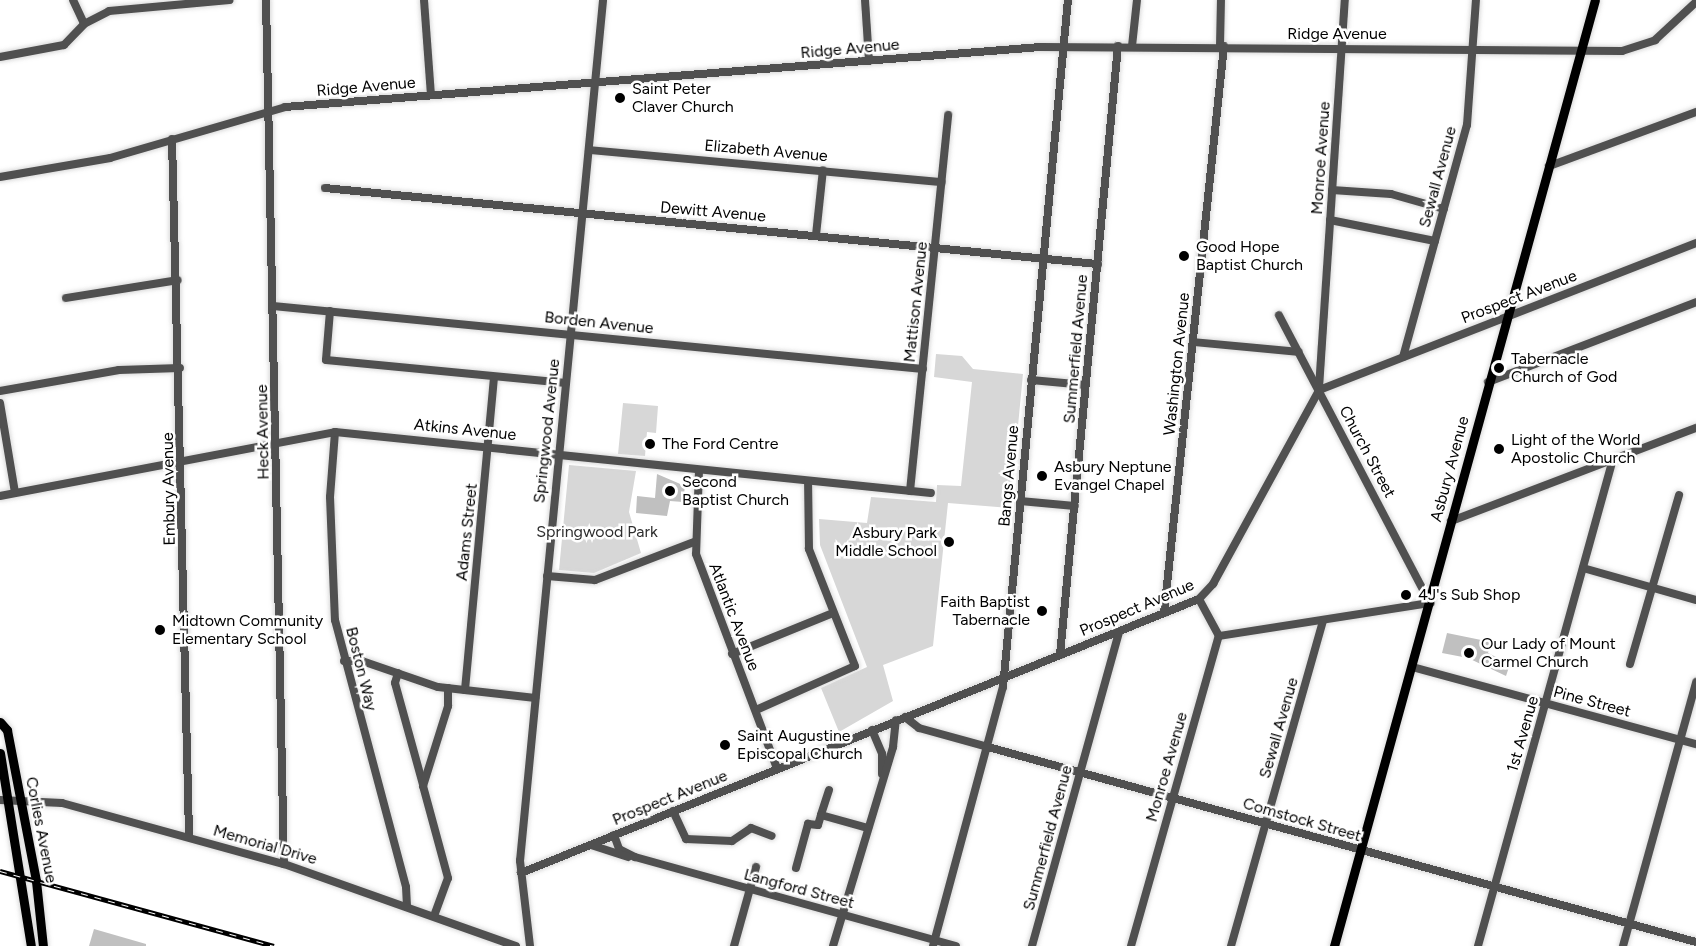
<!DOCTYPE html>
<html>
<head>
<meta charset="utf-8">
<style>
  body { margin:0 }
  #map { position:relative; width:1696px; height:946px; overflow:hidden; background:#fff; font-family:Figtree,sans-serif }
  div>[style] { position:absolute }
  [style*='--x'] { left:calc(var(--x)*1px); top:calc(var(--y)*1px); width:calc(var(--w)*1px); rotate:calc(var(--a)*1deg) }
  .green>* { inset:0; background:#d7d7d7 }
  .building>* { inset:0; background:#c0c0c0 }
  .roads { filter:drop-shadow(0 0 2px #dbdbdb) drop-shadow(0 0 2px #dbdbdb) }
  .minor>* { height:8px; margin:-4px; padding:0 4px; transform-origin:4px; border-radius:4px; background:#505050 }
  .major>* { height:9px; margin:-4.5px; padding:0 4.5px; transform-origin:4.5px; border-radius:4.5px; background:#000 }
  .rail>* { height:4.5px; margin-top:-2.25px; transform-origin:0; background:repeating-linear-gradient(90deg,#fff 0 7px,#000 0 14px); box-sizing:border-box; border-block:2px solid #000 }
  .dots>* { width:16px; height:16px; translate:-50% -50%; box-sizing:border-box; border:3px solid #fff; border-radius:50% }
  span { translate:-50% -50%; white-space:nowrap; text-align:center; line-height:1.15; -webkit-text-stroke:5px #fff; paint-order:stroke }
  .street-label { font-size:16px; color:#000 }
  .poi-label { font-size:16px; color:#000 }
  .left { translate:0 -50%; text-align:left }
  .right { translate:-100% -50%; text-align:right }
  .park-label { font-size:16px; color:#2e2e2e }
</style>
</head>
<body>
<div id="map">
  <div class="green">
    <div style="clip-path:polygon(936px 354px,962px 356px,973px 369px,1023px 374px,1010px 508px,948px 503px,933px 646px,883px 665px,893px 701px,839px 732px,821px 688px,867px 667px,820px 545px,819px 519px,867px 523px,871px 497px,936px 502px,937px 485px,961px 486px,972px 382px,934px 377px)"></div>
    <div style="clip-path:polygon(623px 403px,658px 406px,656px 433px,647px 432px,645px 456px,618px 454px)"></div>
    <div style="clip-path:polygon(569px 465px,636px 471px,629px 512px,641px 553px,594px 573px,559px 570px)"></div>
  </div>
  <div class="building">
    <div style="clip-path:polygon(657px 474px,685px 486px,683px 502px,670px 501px,667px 516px,636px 513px,637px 496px,655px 498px)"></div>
    <div style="clip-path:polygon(1447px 633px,1491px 642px,1488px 653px,1510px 664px,1506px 676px,1468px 658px,1442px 653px)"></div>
    <div style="clip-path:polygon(94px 929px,146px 944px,146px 946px,89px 946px)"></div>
  </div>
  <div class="roads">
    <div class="minor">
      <div style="--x:73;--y:0;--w:26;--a:65"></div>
      <div style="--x:266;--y:0;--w:864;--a:88.81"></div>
      <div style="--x:424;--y:0;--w:95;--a:85.8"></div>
      <div style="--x:865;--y:0;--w:61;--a:86.2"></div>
      <div style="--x:1132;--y:46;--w:46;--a:-83.8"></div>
      <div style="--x:1220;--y:46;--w:46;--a:-88.8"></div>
      <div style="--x:0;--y:57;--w:65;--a:-10.6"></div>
      <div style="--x:64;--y:45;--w:29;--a:-46"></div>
      <div style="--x:84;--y:24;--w:28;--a:-27"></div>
      <div style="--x:109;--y:11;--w:121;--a:-5.2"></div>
      <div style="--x:172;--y:139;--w:698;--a:88.6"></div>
      <div style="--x:589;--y:150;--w:354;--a:5.2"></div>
      <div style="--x:1549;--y:166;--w:157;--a:-20.2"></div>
      <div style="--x:0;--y:177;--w:112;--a:-9.8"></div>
      <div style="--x:110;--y:158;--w:182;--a:-16.2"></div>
      <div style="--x:285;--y:107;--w:758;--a:-4.54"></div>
      <div style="--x:1041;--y:47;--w:581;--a:0.39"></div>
      <div style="--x:1622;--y:51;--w:35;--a:-18"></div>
      <div style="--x:1655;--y:40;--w:56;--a:-42.8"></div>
      <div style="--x:325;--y:188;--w:777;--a:5.62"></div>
      <div style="--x:1332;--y:190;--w:59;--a:3.9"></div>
      <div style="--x:1391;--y:194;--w:55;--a:15.8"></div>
      <div style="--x:1330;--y:220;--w:107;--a:11.3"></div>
      <div style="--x:816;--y:235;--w:65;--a:-83.9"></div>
      <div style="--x:66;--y:298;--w:113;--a:-9.1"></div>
      <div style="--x:273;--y:306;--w:653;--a:5.54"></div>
      <div style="--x:330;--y:311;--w:49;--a:94.7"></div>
      <div style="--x:326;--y:360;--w:241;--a:5.5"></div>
      <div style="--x:1193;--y:342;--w:106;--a:5.4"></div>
      <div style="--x:1403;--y:357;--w:241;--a:-74.6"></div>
      <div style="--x:1467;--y:125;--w:125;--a:-85.9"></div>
      <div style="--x:1031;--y:380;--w:55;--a:5.2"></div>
      <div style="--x:1488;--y:382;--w:223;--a:-21"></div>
      <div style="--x:1319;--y:388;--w:389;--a:-86.2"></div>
      <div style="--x:0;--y:391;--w:121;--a:-10"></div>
      <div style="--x:119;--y:370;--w:61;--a:-1.9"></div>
      <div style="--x:0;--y:403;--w:91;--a:80.5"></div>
      <div style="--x:335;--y:432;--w:65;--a:94.4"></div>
      <div style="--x:330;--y:497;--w:123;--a:87.7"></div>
      <div style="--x:335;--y:620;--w:276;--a:75.1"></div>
      <div style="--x:406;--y:887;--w:20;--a:87"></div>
      <div style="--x:699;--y:470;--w:84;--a:92"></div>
      <div style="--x:696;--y:554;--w:229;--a:69.3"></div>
      <div style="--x:910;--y:491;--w:378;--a:-84.2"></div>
      <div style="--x:0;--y:496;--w:341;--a:-10.8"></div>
      <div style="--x:335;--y:432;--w:599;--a:5.84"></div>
      <div style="--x:1020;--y:501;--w:55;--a:5.2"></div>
      <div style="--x:1451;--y:521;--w:262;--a:-20.8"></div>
      <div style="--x:1583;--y:568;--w:117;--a:15.8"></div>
      <div style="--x:547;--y:576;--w:48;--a:4.8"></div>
      <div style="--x:595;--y:580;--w:106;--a:-21"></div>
      <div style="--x:1164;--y:613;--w:570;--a:-83.96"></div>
      <div style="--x:1219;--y:636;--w:214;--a:-8.9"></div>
      <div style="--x:1430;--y:603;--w:325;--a:-117.7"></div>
      <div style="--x:732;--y:654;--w:109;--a:-22.1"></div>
      <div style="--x:1060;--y:655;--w:612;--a:-84.56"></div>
      <div style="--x:344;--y:661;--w:18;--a:0"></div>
      <div style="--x:362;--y:661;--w:80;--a:18.9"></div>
      <div style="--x:438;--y:687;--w:98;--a:6.5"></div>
      <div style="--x:1630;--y:664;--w:176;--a:-73.8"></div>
      <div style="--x:1412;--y:667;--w:294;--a:15.2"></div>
      <div style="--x:398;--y:673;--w:10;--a:107"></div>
      <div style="--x:395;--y:683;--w:106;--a:74.6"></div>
      <div style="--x:465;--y:690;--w:314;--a:-84.7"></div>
      <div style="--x:756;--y:710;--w:108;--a:-24"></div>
      <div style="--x:855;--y:666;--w:126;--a:-111.5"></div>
      <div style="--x:809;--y:549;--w:68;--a:-90.8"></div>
      <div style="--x:905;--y:717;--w:18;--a:38"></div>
      <div style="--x:919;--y:728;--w:72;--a:15.4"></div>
      <div style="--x:988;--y:747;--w:734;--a:15.4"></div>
      <div style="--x:872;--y:730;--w:26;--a:67"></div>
      <div style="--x:882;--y:754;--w:20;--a:90"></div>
      <div style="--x:829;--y:790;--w:26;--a:108"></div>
      <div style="--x:821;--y:815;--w:49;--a:15.5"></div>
      <div style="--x:0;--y:800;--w:62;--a:2.8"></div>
      <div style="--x:62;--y:803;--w:230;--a:15.4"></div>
      <div style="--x:284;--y:864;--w:246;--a:19.5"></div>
      <div style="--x:673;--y:811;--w:31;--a:65"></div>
      <div style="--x:686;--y:839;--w:46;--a:2.5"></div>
      <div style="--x:732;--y:841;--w:23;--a:-34"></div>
      <div style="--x:751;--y:828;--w:22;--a:21"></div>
      <div style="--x:614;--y:835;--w:15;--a:70"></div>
      <div style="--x:619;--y:849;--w:18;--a:27"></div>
      <div style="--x:635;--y:857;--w:333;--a:15.5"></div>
      <div style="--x:591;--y:845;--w:39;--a:18"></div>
      <div style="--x:796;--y:868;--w:46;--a:-74.7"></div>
      <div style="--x:808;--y:824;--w:10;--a:6"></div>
      <div style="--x:818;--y:825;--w:10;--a:-73"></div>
      <div style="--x:521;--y:873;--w:731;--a:-22.01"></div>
      <div style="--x:1199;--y:599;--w:21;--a:-47"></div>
      <div style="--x:1213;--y:584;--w:221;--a:-61.3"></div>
      <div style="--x:1319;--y:390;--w:405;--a:-21.3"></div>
      <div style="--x:434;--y:916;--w:40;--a:-69.8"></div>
      <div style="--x:448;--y:878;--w:95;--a:-105.2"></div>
      <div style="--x:423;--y:786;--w:84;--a:-72.6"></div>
      <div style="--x:448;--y:706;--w:18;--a:-90"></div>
      <div style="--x:530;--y:946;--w:86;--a:-96.7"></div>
      <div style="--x:520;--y:861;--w:865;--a:-84.49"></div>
      <div style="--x:734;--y:946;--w:82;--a:-74.4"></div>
      <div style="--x:833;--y:946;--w:208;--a:-73.2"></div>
      <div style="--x:893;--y:747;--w:27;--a:-84"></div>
      <div style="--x:933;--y:946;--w:268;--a:-74.9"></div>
      <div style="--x:1003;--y:687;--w:690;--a:-84.6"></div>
      <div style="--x:1032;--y:946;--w:326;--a:-74.5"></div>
      <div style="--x:1131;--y:946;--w:322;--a:-74.2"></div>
      <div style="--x:1219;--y:636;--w:42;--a:-118.4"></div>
      <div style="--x:1231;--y:946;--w:338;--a:-74.2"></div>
      <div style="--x:1478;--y:946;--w:505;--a:-74.51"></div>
      <div style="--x:1623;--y:946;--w:274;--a:-74.5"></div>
    </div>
    <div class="major">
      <div style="--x:0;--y:722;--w:11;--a:49"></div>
      <div style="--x:7;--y:730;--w:154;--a:79.1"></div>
      <div style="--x:36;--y:881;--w:65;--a:83.9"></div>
      <div style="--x:0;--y:753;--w:195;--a:80.9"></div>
      <div style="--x:1334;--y:946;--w:981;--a:-74.58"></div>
    </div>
  </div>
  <div class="rail">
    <div style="--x:0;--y:871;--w:284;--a:15.3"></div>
  </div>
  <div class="dots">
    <div style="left:620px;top:98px;background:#000"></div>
    <div style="left:1184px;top:256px;background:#000"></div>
    <div style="left:1499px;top:368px;background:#000"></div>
    <div style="left:650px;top:444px;background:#000"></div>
    <div style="left:1499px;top:449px;background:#000"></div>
    <div style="left:1042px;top:476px;background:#000"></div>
    <div style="left:670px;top:491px;background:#000"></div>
    <div style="left:949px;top:542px;background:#000"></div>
    <div style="left:1406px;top:595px;background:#000"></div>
    <div style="left:1042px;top:611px;background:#000"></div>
    <div style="left:160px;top:630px;background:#000"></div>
    <div style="left:1469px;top:653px;background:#000"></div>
    <div style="left:725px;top:745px;background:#000"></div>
  </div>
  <div class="street-label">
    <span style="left:1337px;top:34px">Ridge Avenue</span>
    <span style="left:850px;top:49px;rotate:-5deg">Ridge Avenue</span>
    <span style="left:366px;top:87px;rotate:-5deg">Ridge Avenue</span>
    <span style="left:766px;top:151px;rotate:5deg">Elizabeth Avenue</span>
    <span style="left:1321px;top:158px;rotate:-86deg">Monroe Avenue</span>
    <span style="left:1438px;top:177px;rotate:-75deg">Sewall Avenue</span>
    <span style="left:713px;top:212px;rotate:5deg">Dewitt Avenue</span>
    <span style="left:1519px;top:297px;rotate:-21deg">Prospect Avenue</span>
    <span style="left:916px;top:302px;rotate:-84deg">Mattison Avenue</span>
    <span style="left:599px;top:323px;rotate:6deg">Borden Avenue</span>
    <span style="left:1076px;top:349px;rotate:-85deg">Summerfield Avenue</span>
    <span style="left:1177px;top:364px;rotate:-84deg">Washington Avenue</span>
    <span style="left:465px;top:430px;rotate:6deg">Atkins Avenue</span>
    <span style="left:547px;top:431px;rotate:-84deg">Springwood Avenue</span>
    <span style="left:263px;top:432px;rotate:-91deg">Heck Avenue</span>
    <span style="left:1367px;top:452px;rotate:62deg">Church Street</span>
    <span style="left:1450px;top:469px;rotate:-75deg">Asbury Avenue</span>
    <span style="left:1009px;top:476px;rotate:-85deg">Bangs Avenue</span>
    <span style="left:169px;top:489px;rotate:-91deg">Embury Avenue</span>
    <span style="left:467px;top:532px;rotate:-84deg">Adams Street</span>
    <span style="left:1137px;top:608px;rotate:-23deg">Prospect Avenue</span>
    <span style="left:734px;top:617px;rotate:69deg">Atlantic Avenue</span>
    <span style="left:361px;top:669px;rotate:76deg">Boston Way</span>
    <span style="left:1592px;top:702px;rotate:15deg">Pine Street</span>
    <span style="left:1279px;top:728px;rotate:-74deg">Sewall Avenue</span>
    <span style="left:1523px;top:734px;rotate:-74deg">1st Avenue</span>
    <span style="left:1167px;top:767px;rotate:-74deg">Monroe Avenue</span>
    <span style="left:670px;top:798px;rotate:-22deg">Prospect Avenue</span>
    <span style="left:1302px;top:820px;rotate:16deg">Comstock Street</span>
    <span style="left:41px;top:830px;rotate:79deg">Corlies Avenue</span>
    <span style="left:1048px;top:838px;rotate:-75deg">Summerfield Avenue</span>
    <span style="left:265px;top:845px;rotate:16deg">Memorial Drive</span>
    <span style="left:799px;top:889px;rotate:15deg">Langford Street</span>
  </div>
  <div class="poi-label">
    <span class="left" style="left:632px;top:98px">Saint Peter<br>Claver Church</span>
    <span class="left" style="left:1196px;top:256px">Good Hope<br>Baptist Church</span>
    <span class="left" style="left:1511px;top:368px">Tabernacle<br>Church of God</span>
    <span class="left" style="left:1511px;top:449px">Light of the World<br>Apostolic Church</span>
    <span class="left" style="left:662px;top:444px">The Ford Centre</span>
    <span class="left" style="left:1054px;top:476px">Asbury Neptune<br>Evangel Chapel</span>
    <span class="left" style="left:682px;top:491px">Second<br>Baptist Church</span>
    <span class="right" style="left:937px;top:542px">Asbury Park<br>Middle School</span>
    <span class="left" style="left:1418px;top:595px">4J's Sub Shop</span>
    <span class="right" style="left:1030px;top:611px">Faith Baptist<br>Tabernacle</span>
    <span class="left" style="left:172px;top:630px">Midtown Community<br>Elementary School</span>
    <span class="left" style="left:1481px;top:653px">Our Lady of Mount<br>Carmel Church</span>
    <span class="left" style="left:737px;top:745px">Saint Augustine<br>Episcopal Church</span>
  </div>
  <div class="park-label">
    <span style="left:597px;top:532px">Springwood Park</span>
  </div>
</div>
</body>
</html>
